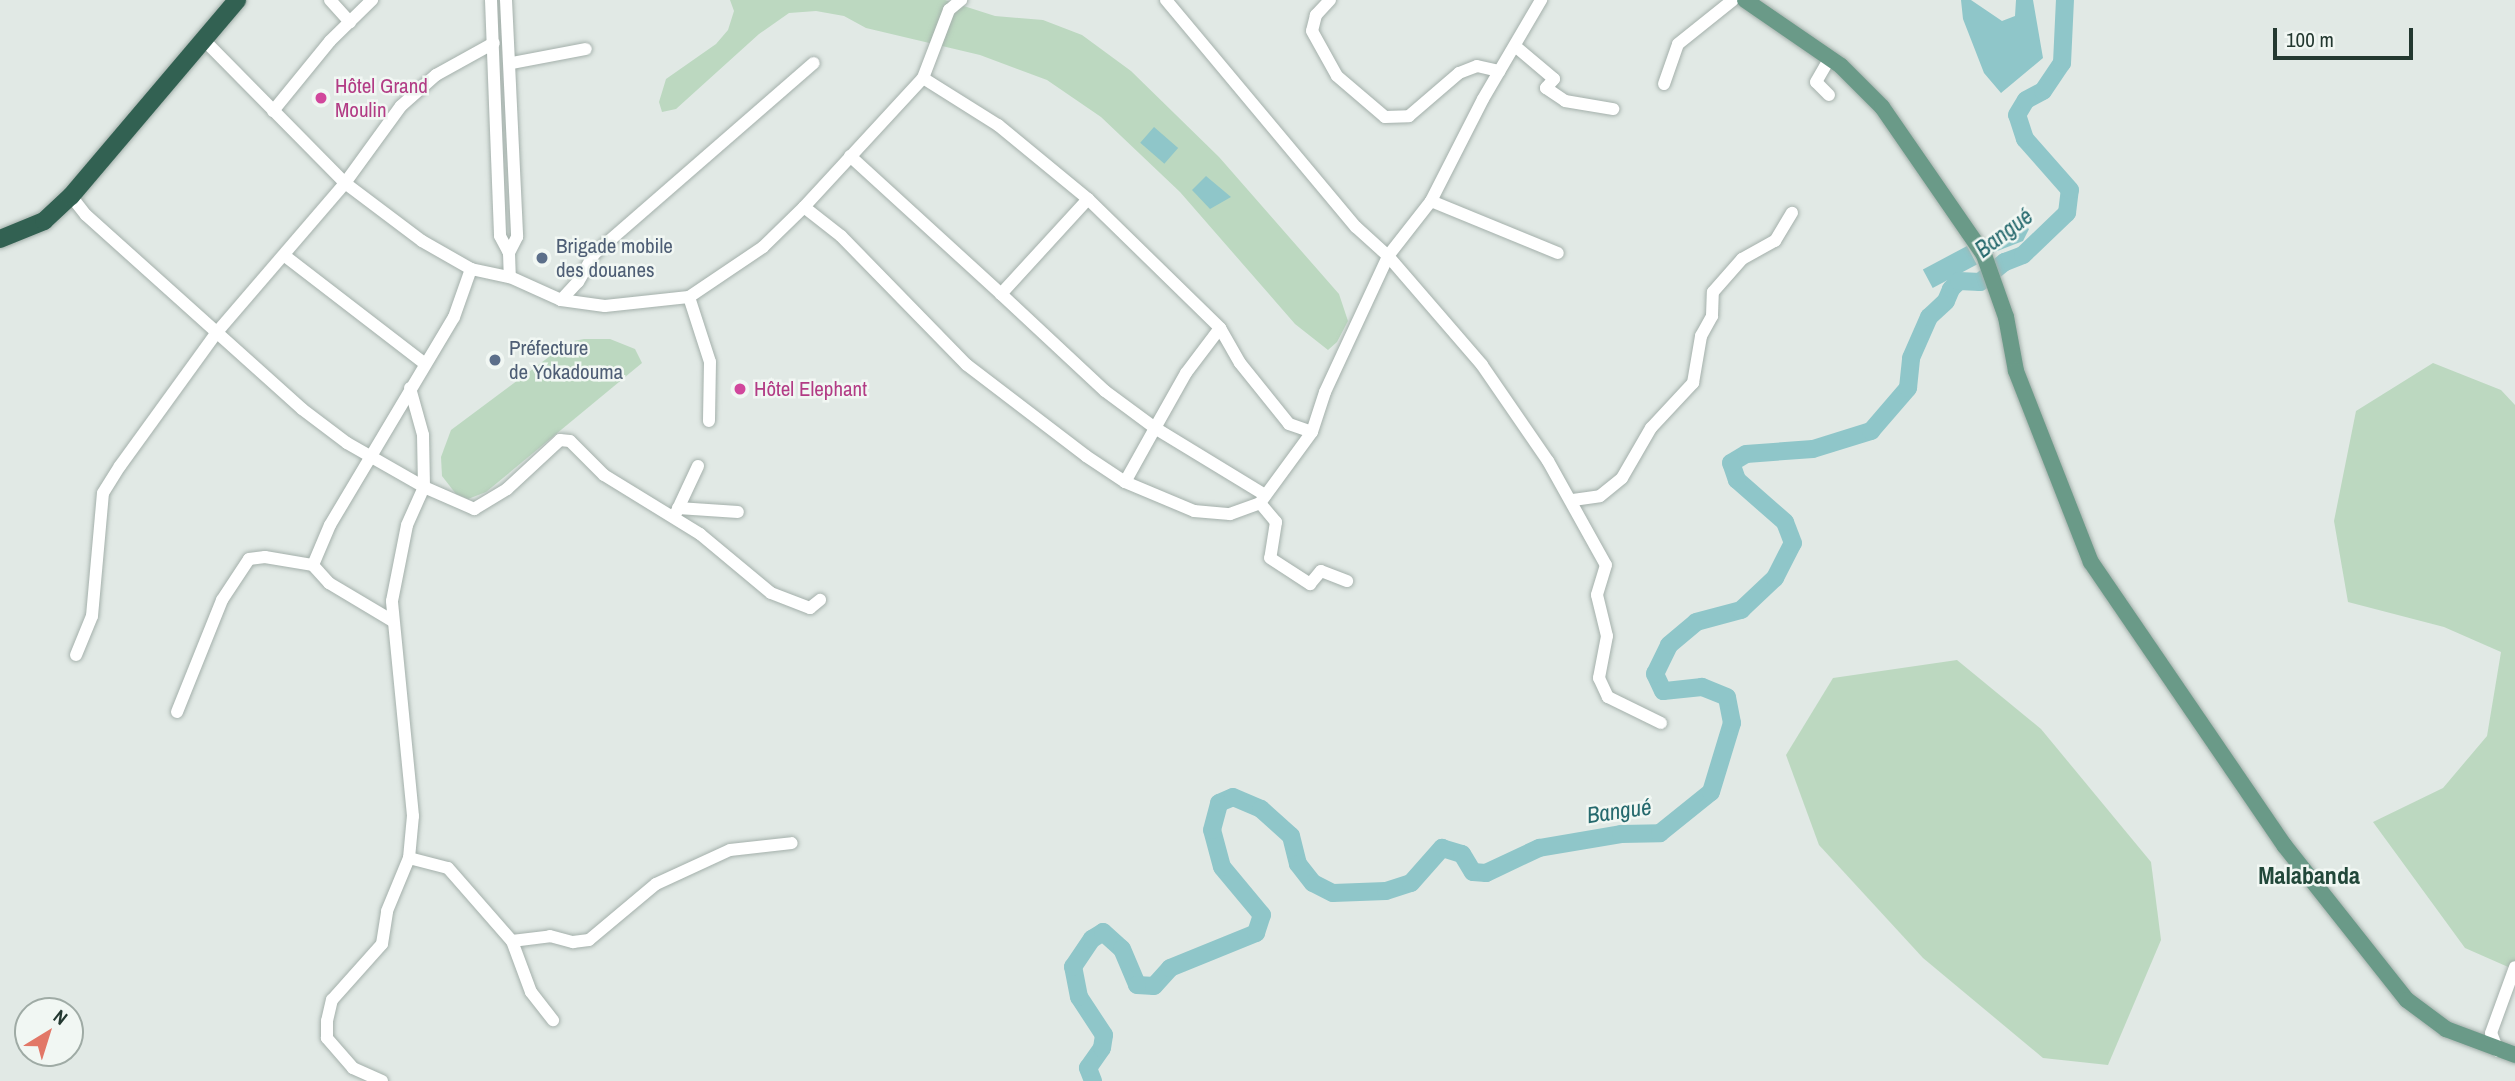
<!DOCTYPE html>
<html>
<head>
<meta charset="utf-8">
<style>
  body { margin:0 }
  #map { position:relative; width:2515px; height:1081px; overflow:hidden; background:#e1e9e5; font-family:"Archivo Narrow",sans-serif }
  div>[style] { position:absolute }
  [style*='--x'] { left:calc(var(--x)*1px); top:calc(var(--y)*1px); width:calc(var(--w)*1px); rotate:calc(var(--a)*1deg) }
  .green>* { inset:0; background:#bcd8c0 }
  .water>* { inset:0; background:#8fc6c9; transform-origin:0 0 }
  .river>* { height:18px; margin:-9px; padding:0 9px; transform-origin:9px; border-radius:9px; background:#8fc6c9 }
  .roads { filter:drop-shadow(0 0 2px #a4b0ab) drop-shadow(0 0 2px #a4b0ab) }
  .minor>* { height:12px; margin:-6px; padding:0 6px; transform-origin:6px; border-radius:6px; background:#fff }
  .major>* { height:16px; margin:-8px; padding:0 8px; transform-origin:8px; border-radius:8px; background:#6a9a88 }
  .highway>* { height:18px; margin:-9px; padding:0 9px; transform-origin:9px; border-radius:9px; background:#326152 }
  .dots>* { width:19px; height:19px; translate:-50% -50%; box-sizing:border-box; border:4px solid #f1f7f3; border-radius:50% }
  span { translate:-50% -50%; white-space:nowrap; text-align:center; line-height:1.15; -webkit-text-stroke:5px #f1f7f3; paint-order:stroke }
  .hotel-label { font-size:21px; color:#b23c85 }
  .left { translate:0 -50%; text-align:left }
  .service-label { font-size:21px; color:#4e5e75 }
  .water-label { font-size:23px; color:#25696d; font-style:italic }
  .quarter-label { font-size:24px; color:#22483a; font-weight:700 }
  .north { position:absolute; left:14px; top:997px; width:70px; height:70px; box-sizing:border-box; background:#f1f7f3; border:2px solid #9faba5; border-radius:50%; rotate:38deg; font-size:19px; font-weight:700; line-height:28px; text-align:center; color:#233830 }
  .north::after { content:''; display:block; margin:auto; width:24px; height:32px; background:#e27767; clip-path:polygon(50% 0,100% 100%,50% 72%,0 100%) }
  .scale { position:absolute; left:2273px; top:28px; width:140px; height:32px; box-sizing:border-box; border:4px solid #233830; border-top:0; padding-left:9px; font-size:21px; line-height:24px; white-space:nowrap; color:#233830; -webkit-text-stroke:5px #f1f7f3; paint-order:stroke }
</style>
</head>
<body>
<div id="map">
  <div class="green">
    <div style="clip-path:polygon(730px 0,945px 0,995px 16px,1043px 20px,1082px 35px,1131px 71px,1219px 157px,1339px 294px,1348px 321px,1337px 342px,1328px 350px,1295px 324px,1180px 192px,1101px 117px,1047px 80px,980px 55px,866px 28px,844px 16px,816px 11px,789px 13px,759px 34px,676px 109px,662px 112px,659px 102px,666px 79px,716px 44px,728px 30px,734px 11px)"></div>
    <div style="clip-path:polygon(584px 339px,610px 339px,635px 349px,642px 363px,486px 492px,468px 499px,456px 494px,442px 476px,441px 457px,451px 430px,569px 342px)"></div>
    <div style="clip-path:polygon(2433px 363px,2501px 390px,2515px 405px,2515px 970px,2465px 948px,2373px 822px,2443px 788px,2487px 736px,2501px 652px,2444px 627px,2348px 602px,2334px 521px,2356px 411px)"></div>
    <div style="clip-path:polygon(1957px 660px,2041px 729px,2151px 862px,2161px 940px,2108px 1065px,2043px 1058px,1923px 958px,1819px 845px,1786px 755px,1833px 678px)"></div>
  </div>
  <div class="water">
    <div style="clip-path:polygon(1961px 0,1971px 0,2002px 21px,2015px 16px,2016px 0,2033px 0,2043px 58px,2001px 93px,1984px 73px,1963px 19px)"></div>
    <div style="left:1154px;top:127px;width:32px;height:21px;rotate:41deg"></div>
    <div style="clip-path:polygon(1206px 176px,1231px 197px,1210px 209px,1192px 190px)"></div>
    <div style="clip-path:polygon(2019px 221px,2029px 229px,2023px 241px,1987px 255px,1980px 246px,1986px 239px)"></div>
    <div style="left:1967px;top:246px;width:21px;height:50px;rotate:62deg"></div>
  </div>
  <div class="river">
    <div style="--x:1093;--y:1081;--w:14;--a:-111"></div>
    <div style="--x:1088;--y:1068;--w:24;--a:-55"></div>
    <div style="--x:1102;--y:1048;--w:13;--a:-81"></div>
    <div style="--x:1104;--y:1035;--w:45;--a:-123.3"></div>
    <div style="--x:1079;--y:997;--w:31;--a:-101"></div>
    <div style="--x:1073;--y:967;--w:34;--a:-56"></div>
    <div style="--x:1092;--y:939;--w:13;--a:-32"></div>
    <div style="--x:1103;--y:932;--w:25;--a:42"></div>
    <div style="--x:1122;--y:949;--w:39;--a:67"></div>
    <div style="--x:1137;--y:985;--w:17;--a:3"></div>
    <div style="--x:1154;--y:986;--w:24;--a:-48"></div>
    <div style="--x:1170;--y:968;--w:93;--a:-22.1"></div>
    <div style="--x:1256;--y:933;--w:19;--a:-72"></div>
    <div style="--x:1262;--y:915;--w:62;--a:-129.8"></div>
    <div style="--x:1222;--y:867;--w:38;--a:-105"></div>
    <div style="--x:1212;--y:830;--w:28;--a:-75"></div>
    <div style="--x:1219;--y:803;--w:15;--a:-23"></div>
    <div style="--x:1233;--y:797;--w:30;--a:23"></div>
    <div style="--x:1261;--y:809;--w:40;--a:42"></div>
    <div style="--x:1291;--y:836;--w:29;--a:76"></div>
    <div style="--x:1298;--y:864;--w:24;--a:52"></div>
    <div style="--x:1313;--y:883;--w:22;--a:27"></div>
    <div style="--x:1333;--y:893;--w:53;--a:-2.2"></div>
    <div style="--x:1386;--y:891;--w:26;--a:-18"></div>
    <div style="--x:1411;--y:883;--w:47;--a:-48.5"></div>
    <div style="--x:1442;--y:848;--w:21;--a:17"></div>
    <div style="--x:1462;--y:854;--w:21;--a:59"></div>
    <div style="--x:1473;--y:872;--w:13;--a:4"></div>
    <div style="--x:1486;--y:873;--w:59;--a:-25.3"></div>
    <div style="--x:1539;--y:848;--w:83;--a:-9.7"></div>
    <div style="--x:1621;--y:834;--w:39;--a:-1"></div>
    <div style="--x:1660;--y:833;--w:65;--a:-38.8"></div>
    <div style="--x:1711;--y:792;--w:72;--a:-73.1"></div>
    <div style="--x:1732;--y:723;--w:26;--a:-101"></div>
    <div style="--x:1727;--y:697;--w:27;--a:-158"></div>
    <div style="--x:1702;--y:687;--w:39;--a:174"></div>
    <div style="--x:1663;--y:691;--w:19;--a:-115"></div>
    <div style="--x:1655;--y:674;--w:32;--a:-64"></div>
    <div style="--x:1669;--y:645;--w:35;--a:-40"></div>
    <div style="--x:1696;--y:622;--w:47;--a:-14.9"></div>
    <div style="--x:1741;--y:610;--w:47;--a:-43.3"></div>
    <div style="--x:1775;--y:578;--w:39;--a:-63"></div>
    <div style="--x:1793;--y:543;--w:22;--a:-111"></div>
    <div style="--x:1785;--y:522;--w:64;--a:-138.8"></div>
    <div style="--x:1737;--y:480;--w:18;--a:-109"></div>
    <div style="--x:1731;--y:463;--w:17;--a:-31"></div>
    <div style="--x:1746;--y:454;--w:67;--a:-4.3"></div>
    <div style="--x:1813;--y:449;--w:61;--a:-17.2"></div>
    <div style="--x:1871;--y:431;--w:57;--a:-49.3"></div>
    <div style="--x:1908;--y:388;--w:30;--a:-84"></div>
    <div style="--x:1911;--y:358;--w:45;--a:-66.3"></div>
    <div style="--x:1929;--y:317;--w:23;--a:-43"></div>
    <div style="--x:1946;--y:301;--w:13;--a:-67"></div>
    <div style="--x:1951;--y:289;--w:11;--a:-45"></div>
    <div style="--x:1959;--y:281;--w:21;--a:3"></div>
    <div style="--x:1980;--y:282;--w:32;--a:-39"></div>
    <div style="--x:2005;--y:262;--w:19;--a:-21"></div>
    <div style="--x:2023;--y:255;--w:61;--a:-43.7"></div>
    <div style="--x:2067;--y:213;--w:23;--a:-83"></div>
    <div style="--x:2070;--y:190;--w:68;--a:-131.4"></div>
    <div style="--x:2025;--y:139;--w:25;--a:-108"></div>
    <div style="--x:2017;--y:115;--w:17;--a:-59"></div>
    <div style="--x:2026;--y:100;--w:19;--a:-28"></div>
    <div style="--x:2043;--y:91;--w:34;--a:-56"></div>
    <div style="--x:2062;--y:63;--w:63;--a:-87.3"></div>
  </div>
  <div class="roads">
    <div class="minor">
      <div style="--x:330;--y:0;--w:30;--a:48"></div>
      <div style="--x:491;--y:0;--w:236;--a:87.8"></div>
      <div style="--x:500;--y:236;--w:19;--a:62"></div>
      <div style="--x:509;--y:253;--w:24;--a:88"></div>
      <div style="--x:506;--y:0;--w:237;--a:87.3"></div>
      <div style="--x:517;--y:237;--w:18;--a:117"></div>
      <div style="--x:1166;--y:0;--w:296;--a:50.1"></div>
      <div style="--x:1356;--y:227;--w:43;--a:42.2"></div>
      <div style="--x:1388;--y:256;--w:144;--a:49.2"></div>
      <div style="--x:1482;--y:365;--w:116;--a:55.5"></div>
      <div style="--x:1548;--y:461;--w:119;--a:60.9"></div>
      <div style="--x:1606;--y:565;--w:31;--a:107"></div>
      <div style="--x:1597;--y:595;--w:42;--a:76.3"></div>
      <div style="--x:1607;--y:636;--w:43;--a:100.8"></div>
      <div style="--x:1599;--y:678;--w:21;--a:65"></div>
      <div style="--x:1608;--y:697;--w:59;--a:26.1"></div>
      <div style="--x:1330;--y:0;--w:21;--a:133"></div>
      <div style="--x:1316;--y:15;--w:16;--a:104"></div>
      <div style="--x:1312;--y:31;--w:51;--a:60.9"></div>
      <div style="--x:1337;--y:76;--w:63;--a:40.5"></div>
      <div style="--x:1385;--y:117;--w:24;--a:-2"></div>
      <div style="--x:1409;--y:116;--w:66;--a:-40.7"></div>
      <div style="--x:1459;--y:73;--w:19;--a:-21"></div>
      <div style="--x:1477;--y:66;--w:23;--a:13"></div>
      <div style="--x:204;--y:40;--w:201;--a:45.4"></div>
      <div style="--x:345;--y:183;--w:96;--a:37"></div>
      <div style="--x:422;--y:241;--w:56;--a:29.7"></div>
      <div style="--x:471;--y:269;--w:40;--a:12"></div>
      <div style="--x:510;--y:277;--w:56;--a:24.3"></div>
      <div style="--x:561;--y:300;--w:44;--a:7.8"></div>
      <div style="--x:605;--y:306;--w:84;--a:-6.1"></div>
      <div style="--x:689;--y:297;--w:89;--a:-34"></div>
      <div style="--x:763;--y:247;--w:57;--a:-44.3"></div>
      <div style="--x:804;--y:207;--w:47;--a:38.1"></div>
      <div style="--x:841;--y:236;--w:180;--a:45.7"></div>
      <div style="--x:967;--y:365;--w:150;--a:37.4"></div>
      <div style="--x:1086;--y:456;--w:47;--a:33.7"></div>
      <div style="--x:1125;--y:482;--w:75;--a:22.8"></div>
      <div style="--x:1194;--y:511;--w:36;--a:5"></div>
      <div style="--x:1230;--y:514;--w:32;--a:-20"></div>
      <div style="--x:1260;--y:503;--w:88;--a:-53.8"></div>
      <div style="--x:1312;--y:432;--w:42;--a:-72"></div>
      <div style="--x:1325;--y:392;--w:150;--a:-65.1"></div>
      <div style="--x:1388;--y:256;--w:70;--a:-52"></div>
      <div style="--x:1431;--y:201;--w:114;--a:-63"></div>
      <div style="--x:1483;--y:99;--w:115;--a:-59.6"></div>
      <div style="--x:1515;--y:46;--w:51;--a:40.2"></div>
      <div style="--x:1554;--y:79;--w:12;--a:132"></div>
      <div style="--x:1546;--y:88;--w:23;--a:34"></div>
      <div style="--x:1565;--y:101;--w:49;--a:9.5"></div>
      <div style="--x:512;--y:63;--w:75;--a:-10.7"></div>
      <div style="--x:923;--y:78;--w:73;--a:-69.1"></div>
      <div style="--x:949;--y:10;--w:16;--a:-40"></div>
      <div style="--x:1664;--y:84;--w:42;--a:-70.7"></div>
      <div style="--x:1678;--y:44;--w:70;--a:-38.7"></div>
      <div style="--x:1829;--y:95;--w:18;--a:-135"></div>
      <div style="--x:1816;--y:82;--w:28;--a:-60"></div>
      <div style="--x:273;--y:111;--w:90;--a:-50.8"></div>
      <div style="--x:330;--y:41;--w:59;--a:-44.3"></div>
      <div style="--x:850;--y:156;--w:205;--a:42.4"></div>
      <div style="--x:71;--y:196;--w:24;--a:52"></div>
      <div style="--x:86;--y:215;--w:290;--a:41.9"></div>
      <div style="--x:302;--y:409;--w:56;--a:37.1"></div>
      <div style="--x:347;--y:443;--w:89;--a:29.7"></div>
      <div style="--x:1088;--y:199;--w:129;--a:132.5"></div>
      <div style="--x:1001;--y:294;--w:142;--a:43"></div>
      <div style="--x:1105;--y:391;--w:62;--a:36.5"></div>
      <div style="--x:1155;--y:428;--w:63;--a:-60.6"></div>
      <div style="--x:1186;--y:373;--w:56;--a:-52.9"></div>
      <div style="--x:1431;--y:201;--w:137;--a:22.3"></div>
      <div style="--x:804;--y:207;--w:176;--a:-47.3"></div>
      <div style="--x:923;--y:78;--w:89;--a:32.1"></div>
      <div style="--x:998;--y:125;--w:117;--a:39.4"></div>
      <div style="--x:1088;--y:199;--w:185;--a:44.3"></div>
      <div style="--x:1220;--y:328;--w:40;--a:60.3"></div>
      <div style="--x:1240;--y:363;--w:78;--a:51.2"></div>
      <div style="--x:1289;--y:424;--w:24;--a:19"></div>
      <div style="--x:285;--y:256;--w:177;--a:37.6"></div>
      <div style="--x:689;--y:297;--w:68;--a:72.1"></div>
      <div style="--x:710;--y:362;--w:59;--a:91"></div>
      <div style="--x:561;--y:300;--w:25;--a:-47"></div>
      <div style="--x:578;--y:282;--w:32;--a:-60"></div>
      <div style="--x:594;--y:254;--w:291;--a:-41"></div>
      <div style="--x:410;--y:388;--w:49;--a:74.5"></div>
      <div style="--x:423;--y:435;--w:52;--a:88.9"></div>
      <div style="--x:1125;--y:482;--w:62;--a:-60.9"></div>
      <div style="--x:1155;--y:428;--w:129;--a:31.3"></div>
      <div style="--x:1573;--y:500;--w:27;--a:-8"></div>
      <div style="--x:1600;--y:496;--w:28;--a:-39"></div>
      <div style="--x:1622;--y:478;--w:58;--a:-59.9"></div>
      <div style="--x:1651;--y:428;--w:62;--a:-47"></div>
      <div style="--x:1693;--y:383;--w:48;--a:-80.3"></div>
      <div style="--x:1701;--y:336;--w:23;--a:-61"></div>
      <div style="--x:1712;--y:316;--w:24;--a:-88"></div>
      <div style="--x:1713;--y:292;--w:44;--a:-48.7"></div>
      <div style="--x:1742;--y:259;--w:38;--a:-29"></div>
      <div style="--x:1775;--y:241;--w:33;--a:-59"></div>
      <div style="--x:1260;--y:503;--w:25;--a:50"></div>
      <div style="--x:1276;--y:522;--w:36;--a:99"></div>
      <div style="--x:1270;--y:558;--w:48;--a:33"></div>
      <div style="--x:1310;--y:584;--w:17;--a:-50"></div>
      <div style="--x:1321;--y:571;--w:28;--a:21"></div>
      <div style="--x:678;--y:508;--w:60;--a:3.8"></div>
      <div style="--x:676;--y:513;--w:52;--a:-64.9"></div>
      <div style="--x:391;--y:620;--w:72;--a:-149.2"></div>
      <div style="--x:329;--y:583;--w:24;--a:-132"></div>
      <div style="--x:313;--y:565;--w:43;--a:-67"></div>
      <div style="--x:330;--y:525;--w:242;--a:-59.2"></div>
      <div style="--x:454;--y:317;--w:51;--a:-70.5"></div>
      <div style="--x:76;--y:655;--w:42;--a:-67.7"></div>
      <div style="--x:92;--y:616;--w:123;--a:-84.9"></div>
      <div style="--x:103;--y:493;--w:32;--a:-58"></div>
      <div style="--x:120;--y:466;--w:165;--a:-54.1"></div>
      <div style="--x:217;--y:332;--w:196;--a:-49.3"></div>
      <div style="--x:345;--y:183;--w:95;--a:-54"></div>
      <div style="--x:401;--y:106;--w:47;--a:-41.5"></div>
      <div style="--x:436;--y:75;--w:66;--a:-28.9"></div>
      <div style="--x:177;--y:712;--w:121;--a:-68.1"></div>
      <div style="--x:222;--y:600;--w:49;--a:-56.6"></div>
      <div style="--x:249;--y:559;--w:16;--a:-7"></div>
      <div style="--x:265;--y:557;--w:49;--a:9.5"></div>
      <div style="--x:409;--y:858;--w:40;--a:14.4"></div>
      <div style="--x:448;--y:868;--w:97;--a:48.8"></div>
      <div style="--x:512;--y:941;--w:38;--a:-7"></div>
      <div style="--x:550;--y:936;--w:24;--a:15"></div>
      <div style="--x:573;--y:942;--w:16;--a:-7"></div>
      <div style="--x:589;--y:940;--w:87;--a:-39.9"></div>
      <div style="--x:656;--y:884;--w:81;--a:-24.7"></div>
      <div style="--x:730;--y:850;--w:62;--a:-6.4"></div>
      <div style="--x:512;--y:941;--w:54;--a:69.6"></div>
      <div style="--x:531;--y:992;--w:36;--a:52"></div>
      <div style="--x:2498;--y:1051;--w:19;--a:-111"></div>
      <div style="--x:2491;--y:1033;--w:70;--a:-70"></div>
      <div style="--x:382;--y:1081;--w:32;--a:-156"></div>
      <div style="--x:353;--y:1068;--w:40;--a:-131"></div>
      <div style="--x:327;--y:1038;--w:17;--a:-90"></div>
      <div style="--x:327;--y:1021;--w:22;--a:-77"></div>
      <div style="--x:332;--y:1000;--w:75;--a:-48.2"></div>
      <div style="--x:382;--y:944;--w:33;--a:-81"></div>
      <div style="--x:387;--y:911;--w:57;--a:-67.5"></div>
      <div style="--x:409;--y:858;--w:42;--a:-84.6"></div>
      <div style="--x:413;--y:816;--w:216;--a:-95.6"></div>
      <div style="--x:392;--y:601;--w:77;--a:-78.8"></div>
      <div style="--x:407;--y:525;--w:42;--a:-65.9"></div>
      <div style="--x:424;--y:487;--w:55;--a:23.7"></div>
      <div style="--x:474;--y:509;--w:39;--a:-31"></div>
      <div style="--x:507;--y:489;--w:72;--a:-42.8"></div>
      <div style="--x:560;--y:440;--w:10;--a:6"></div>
      <div style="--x:570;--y:441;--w:48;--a:45"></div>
      <div style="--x:604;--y:475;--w:113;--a:31.6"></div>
      <div style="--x:700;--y:534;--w:92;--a:39.7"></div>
      <div style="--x:771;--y:593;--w:42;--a:21"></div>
      <div style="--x:810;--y:608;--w:13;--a:-39"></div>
    </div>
    <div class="major">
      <div style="--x:1745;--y:0;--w:116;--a:34.5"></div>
      <div style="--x:1841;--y:66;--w:58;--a:45"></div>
      <div style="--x:1882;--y:107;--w:180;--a:55.4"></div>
      <div style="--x:1984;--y:255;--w:66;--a:70.5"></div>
      <div style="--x:2006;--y:317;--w:55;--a:79.5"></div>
      <div style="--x:2016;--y:371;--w:205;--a:68.6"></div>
      <div style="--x:2091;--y:562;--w:343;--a:55.7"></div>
      <div style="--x:2284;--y:845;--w:198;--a:51.6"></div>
      <div style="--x:2407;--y:1000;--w:49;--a:36.6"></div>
      <div style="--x:2446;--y:1029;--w:74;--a:20.6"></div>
    </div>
    <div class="highway">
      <div style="--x:0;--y:239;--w:48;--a:-22.2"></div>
      <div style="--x:44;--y:221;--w:37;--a:-43"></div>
      <div style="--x:71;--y:196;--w:257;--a:-49.7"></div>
    </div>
  </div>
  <div class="dots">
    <div style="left:321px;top:98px;background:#d1479c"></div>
    <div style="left:542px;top:258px;background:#5c6f8a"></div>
    <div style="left:495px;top:360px;background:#5c6f8a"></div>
    <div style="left:740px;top:389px;background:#d1479c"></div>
  </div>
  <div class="hotel-label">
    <span class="left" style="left:335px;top:98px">Hôtel Grand<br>Moulin</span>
    <span class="left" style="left:754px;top:389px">Hôtel Elephant</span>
  </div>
  <div class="service-label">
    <span class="left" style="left:556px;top:258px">Brigade mobile<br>des douanes</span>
    <span class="left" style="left:509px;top:360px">Préfecture<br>de Yokadouma</span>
  </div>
  <div class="water-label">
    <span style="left:2004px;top:233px;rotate:-37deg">Bangué</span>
    <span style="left:1619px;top:811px;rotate:-8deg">Bangué</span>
  </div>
  <div class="quarter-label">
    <span style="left:2309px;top:876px">Malabanda</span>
  </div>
  <div class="north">N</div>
  <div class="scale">100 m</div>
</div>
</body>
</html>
